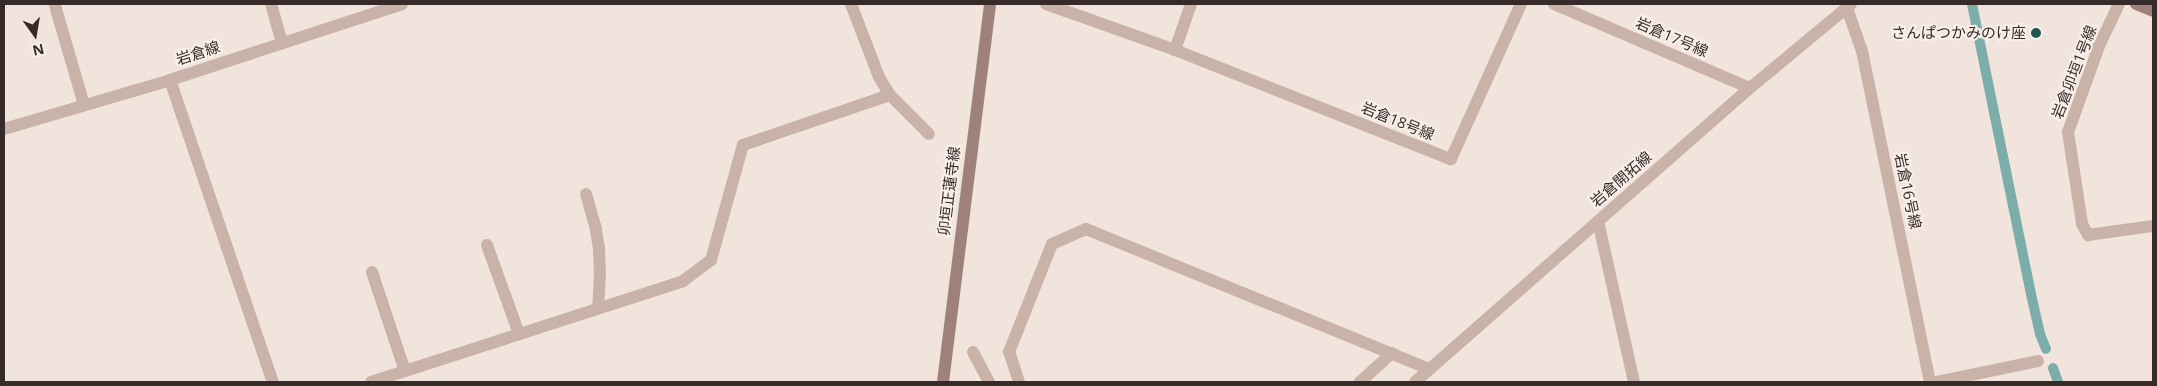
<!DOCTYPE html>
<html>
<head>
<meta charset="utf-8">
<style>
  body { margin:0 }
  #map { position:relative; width:2157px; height:386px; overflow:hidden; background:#f1e4dd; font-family:"Open Sans","Noto Sans JP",sans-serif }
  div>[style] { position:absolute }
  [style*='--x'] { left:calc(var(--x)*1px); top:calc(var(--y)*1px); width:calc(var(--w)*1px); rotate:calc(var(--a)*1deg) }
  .stream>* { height:10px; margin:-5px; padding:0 5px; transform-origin:5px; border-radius:5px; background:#7dada8 }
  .service>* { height:12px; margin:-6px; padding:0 6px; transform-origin:6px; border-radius:6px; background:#c9b3a9 }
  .minor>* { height:12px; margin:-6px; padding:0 6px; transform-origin:6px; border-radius:6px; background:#c9b3a9 }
  .secondary>* { height:12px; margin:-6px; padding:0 6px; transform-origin:6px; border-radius:6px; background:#9d817a }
  .dots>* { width:14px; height:14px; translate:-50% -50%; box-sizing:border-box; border:2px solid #f9efe9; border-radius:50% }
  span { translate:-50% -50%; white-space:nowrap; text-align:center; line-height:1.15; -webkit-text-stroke:4px #f9efe9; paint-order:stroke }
  .poi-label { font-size:15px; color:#362b29 }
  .right { translate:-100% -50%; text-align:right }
  .street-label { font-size:15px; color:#362b29 }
  .frame { position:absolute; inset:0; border:5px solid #362b29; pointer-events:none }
  .north { position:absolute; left:10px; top:10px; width:50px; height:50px; -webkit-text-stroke:4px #f9efe9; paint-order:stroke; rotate:167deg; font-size:14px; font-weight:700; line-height:20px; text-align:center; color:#362b29 }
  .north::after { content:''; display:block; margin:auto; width:18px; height:22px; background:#362b29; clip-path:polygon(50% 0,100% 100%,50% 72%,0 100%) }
</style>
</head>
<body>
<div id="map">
  <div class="stream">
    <div style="--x:1972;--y:4;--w:296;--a:78.5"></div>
    <div style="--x:2031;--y:294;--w:41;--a:77.3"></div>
    <div style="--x:2040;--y:334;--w:16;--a:68"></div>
    <div style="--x:2053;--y:368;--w:15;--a:70"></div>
  </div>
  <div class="service">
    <div style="--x:271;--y:4;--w:41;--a:74.2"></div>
    <div style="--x:851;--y:4;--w:78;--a:69"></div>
    <div style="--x:879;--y:77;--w:21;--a:59"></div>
    <div style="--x:890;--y:95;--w:55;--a:45"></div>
    <div style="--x:56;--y:9;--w:100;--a:73.7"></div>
    <div style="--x:586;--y:194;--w:37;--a:74"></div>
    <div style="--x:596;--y:230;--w:18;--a:81"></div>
    <div style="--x:599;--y:248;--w:24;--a:88"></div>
    <div style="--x:600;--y:272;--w:36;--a:93"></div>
    <div style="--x:487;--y:245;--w:95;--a:70.2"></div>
    <div style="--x:372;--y:272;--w:104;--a:71.6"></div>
    <div style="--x:683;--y:281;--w:35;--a:-37"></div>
    <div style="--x:711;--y:260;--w:119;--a:-74.5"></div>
    <div style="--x:743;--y:145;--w:155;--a:-18.8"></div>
    <div style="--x:973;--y:352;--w:34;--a:62"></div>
    <div style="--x:1019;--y:382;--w:32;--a:-108"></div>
    <div style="--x:1009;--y:352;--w:116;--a:-68.3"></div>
    <div style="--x:1052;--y:244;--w:37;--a:-24"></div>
    <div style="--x:1086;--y:229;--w:370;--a:22.2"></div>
    <div style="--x:1360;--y:382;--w:43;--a:-42.2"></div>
  </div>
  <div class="minor">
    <div style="--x:55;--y:4;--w:5;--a:79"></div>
    <div style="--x:1046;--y:4;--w:137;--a:19.6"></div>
    <div style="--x:1175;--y:50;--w:49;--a:-70.8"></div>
    <div style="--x:1554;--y:4;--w:213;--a:23.2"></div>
    <div style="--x:2119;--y:4;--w:47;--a:115.5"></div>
    <div style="--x:2099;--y:46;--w:91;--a:109.8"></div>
    <div style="--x:2068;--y:132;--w:93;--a:81.3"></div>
    <div style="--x:2082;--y:224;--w:13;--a:61"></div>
    <div style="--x:2088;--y:235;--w:66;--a:-7.9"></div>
    <div style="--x:1847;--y:8;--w:46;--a:70.8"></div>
    <div style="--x:1862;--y:51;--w:338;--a:78.4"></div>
    <div style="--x:1175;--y:50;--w:297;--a:21.6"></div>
    <div style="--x:1451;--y:159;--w:170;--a:-65.7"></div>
    <div style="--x:170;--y:80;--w:319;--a:71.2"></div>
    <div style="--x:4;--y:129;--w:173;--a:-16.4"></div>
    <div style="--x:170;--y:80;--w:244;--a:-18.1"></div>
    <div style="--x:1598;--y:221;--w:165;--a:77.4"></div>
    <div style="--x:371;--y:382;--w:328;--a:-17.9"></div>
    <div style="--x:1415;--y:382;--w:446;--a:-41.3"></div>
    <div style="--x:1750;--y:88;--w:131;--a:-39.7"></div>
    <div style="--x:1937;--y:382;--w:103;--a:-11.7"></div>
  </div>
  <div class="secondary">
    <div style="--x:2136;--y:4;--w:18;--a:22"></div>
    <div style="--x:943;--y:382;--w:381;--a:-82.9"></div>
  </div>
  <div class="dots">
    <div style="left:2036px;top:33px;background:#1f5651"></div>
  </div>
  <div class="poi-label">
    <span class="right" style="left:2026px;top:33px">さんぱつかみのけ座</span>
  </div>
  <div class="street-label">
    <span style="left:1672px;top:37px;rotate:23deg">岩倉17号線</span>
    <span style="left:198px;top:53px;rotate:-18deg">岩倉線</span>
    <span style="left:2074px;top:72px;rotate:-69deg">岩倉卯垣1号線</span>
    <span style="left:1398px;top:121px;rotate:22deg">岩倉18号線</span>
    <span style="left:1621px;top:179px;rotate:-41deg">岩倉開拓線</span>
    <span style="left:949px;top:191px;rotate:-83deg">卯垣正蓮寺線</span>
    <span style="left:1908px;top:191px;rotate:78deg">岩倉16号線</span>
  </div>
  <div class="frame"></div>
  <div class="north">N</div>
</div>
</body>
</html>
